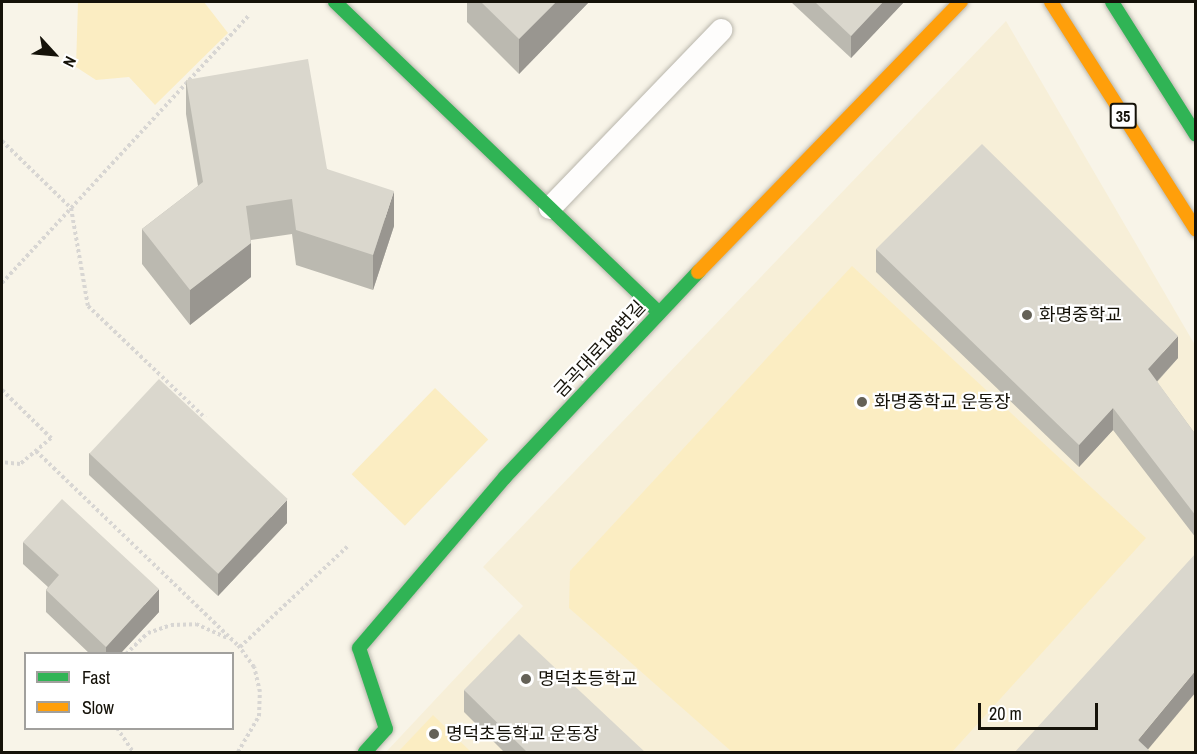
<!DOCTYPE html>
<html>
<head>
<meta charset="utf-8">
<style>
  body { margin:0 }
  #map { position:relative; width:1197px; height:754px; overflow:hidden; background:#f8f4e8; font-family:"Archivo Narrow","Noto Sans KR",sans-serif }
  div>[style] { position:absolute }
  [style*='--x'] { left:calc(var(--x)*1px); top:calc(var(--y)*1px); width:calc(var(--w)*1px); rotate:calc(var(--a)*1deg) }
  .built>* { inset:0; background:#f7efd8 }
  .green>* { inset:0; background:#fbedc2; transform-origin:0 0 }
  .path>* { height:4px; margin-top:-2px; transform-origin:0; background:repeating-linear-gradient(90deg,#d8d6d3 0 3px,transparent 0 6px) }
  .roads { filter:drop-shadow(0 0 2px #b9b6ac) drop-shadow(0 0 2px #b9b6ac) }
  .lane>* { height:22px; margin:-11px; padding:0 11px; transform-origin:11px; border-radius:11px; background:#fefdfc }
  .fast>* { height:14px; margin:-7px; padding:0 7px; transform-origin:7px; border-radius:7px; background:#30b455 }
  .slow>* { height:14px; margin:-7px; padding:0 7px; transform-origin:7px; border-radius:7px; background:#ff9f0a }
  .wall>* { inset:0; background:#bbb9b0 }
  .shaded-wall>* { inset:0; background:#999690 }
  .building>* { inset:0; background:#dad7cd; transform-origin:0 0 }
  .dots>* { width:16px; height:16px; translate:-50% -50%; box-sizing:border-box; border:3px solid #fff; border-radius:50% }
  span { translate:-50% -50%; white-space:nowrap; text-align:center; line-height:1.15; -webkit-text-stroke:4.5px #fff; paint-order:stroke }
  .shield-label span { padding:2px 4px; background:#fff; border:2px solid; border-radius:4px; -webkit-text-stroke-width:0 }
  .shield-label { font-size:16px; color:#151209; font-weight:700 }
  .poi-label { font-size:18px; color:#151209 }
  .left { translate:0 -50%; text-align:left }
  .street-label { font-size:18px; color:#151209 }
  .frame { position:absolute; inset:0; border:3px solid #151209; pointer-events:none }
  .legend { position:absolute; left:24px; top:652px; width:210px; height:78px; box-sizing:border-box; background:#fff; border:2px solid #a1a09d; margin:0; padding:8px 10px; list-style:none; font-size:18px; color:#151209 }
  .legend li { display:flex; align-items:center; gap:12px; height:30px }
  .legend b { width:30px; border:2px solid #a1a09d }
  .north { position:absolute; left:24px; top:24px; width:60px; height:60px; -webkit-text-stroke:4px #fff; paint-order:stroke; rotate:116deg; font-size:16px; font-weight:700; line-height:24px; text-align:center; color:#151209 }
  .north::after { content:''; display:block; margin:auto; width:21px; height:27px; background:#151209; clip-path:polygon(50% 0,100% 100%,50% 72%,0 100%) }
  .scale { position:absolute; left:978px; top:703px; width:120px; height:27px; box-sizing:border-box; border:3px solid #151209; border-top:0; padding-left:8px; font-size:18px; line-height:21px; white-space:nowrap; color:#151209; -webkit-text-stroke:4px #fff; paint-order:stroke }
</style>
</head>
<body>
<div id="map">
  <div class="built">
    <div style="clip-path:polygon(1006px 21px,1195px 345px,1195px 752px,386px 752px,523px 606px,483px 567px)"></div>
  </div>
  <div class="green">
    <div style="clip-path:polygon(78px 2px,204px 2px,228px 33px,155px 105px,129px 77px,96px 80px,76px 67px)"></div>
    <div style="clip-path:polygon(852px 266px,1146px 538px,952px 752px,732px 752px,569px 608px,570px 571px)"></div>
    <div style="left:435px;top:388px;width:74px;height:120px;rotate:44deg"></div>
    <div style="clip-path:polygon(433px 715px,471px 752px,398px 752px)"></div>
  </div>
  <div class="path">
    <div style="--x:2;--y:141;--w:96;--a:44.2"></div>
    <div style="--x:71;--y:208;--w:99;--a:80.2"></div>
    <div style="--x:88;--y:306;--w:162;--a:43.7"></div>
    <div style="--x:2;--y:283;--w:363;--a:-47.3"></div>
    <div style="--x:2;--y:390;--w:69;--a:44.4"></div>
    <div style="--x:51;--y:438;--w:40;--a:140"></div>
    <div style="--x:20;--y:464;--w:18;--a:-174"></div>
    <div style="--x:36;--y:451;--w:283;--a:43.9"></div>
    <div style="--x:240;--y:647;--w:149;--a:-43.1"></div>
    <div style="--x:126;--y:654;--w:30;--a:-44"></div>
    <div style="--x:148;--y:633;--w:24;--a:-19"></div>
    <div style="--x:171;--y:625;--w:25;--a:-2"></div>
    <div style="--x:196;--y:624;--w:34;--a:24"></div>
    <div style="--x:117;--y:728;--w:29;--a:56"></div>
    <div style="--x:238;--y:752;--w:42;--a:-59.7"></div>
    <div style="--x:259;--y:716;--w:24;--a:-88"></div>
    <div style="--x:260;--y:692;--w:26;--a:-103"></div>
    <div style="--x:254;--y:667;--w:27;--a:-126"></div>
  </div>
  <div class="roads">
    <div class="lane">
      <div style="--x:550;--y:208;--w:247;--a:-46.1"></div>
    </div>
    <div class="fast">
      <div style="--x:335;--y:2;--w:449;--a:43.8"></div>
      <div style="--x:1112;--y:2;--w:157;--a:57.7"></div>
      <div style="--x:365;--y:752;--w:31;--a:-48"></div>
      <div style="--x:386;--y:729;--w:85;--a:-108.4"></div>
      <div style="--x:359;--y:648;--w:225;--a:-49.5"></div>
      <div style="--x:505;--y:477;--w:282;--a:-46.7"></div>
    </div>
    <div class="slow">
      <div style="--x:1051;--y:2;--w:270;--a:57.5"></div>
      <div style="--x:698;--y:272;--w:377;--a:-45.8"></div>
    </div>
  </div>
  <div class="wall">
    <div style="clip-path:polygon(467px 2px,589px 2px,519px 74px,467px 22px)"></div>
    <div style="clip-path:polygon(791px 2px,904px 2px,851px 58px)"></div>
    <div style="clip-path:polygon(186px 80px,327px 169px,394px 226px,373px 290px,296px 265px,292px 234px,251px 240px,251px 277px,190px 325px,142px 264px,142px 229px,198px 186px,186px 114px)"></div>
    <div style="clip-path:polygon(876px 249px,1178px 358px,1157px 382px,1196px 435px,1196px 538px,1113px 430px,1079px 467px,876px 272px)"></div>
    <div style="clip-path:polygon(89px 453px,287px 523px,218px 596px,89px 475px)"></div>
    <div style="clip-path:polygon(23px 542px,159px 612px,120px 654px,90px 654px,46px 612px,46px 590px,48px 587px,23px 564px)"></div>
    <div style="clip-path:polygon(464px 690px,646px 753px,505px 753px,464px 712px)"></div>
    <div style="clip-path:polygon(1196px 722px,1196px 749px,1194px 746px,1194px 724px)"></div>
  </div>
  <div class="shaded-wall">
    <div style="clip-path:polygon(556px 2px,589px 2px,519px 74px,519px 39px)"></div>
    <div style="clip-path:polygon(883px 2px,904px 2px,851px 58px,851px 36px)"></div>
    <div style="clip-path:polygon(394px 191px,394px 226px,373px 290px,373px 255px)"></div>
    <div style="clip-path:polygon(251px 243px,251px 277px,190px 325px,190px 290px)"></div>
    <div style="clip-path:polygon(1178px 336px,1178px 358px,1148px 391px,1148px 369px)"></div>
    <div style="clip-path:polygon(1113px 408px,1113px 430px,1079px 467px,1079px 445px)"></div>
    <div style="clip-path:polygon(287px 500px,287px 523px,218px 596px,218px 574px)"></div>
    <div style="clip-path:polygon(159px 589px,159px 612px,120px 654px,106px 654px,106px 647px)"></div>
    <div style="clip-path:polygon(1196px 670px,1196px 692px,1145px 753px,1138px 740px)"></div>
  </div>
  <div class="building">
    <div style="clip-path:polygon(481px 2px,556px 2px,519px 39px)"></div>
    <div style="clip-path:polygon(815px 2px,883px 2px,851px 36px)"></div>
    <div style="clip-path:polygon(308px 59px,327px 169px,394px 191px,373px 255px,296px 230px,292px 199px,246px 206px,251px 243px,190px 290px,142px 229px,203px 182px,186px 80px)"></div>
    <div style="clip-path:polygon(982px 144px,1178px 336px,1148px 369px,1196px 435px,1196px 516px,1113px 408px,1079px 445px,876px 249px)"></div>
    <div style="left:159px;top:379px;width:176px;height:102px;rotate:43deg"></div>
    <div style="clip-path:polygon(62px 499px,159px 589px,106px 647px,46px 590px,59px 575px,23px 542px)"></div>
    <div style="clip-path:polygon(1196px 553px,1196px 670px,1138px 740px,1152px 753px,1014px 753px)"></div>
    <div style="clip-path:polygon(519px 634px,646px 753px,528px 753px,464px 690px)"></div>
  </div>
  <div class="dots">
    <div style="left:1027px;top:315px;background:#646157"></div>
    <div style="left:862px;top:402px;background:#646157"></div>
    <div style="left:526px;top:679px;background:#646157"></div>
    <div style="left:434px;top:734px;background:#646157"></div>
  </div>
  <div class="shield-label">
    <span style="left:1123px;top:116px">35</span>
  </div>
  <div class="poi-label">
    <span class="left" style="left:1039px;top:315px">화명중학교</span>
    <span class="left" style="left:874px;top:402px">화명중학교 운동장</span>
    <span class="left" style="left:538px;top:679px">명덕초등학교</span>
    <span class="left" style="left:446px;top:734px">명덕초등학교 운동장</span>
  </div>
  <div class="street-label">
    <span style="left:600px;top:349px;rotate:-47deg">금곡대로186번길</span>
  </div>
  <div class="frame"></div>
  <ul class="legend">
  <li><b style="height:8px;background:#30b455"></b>Fast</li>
  <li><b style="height:8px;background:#ff9f0a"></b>Slow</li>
  </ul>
  <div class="north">N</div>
  <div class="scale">20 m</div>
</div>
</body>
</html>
